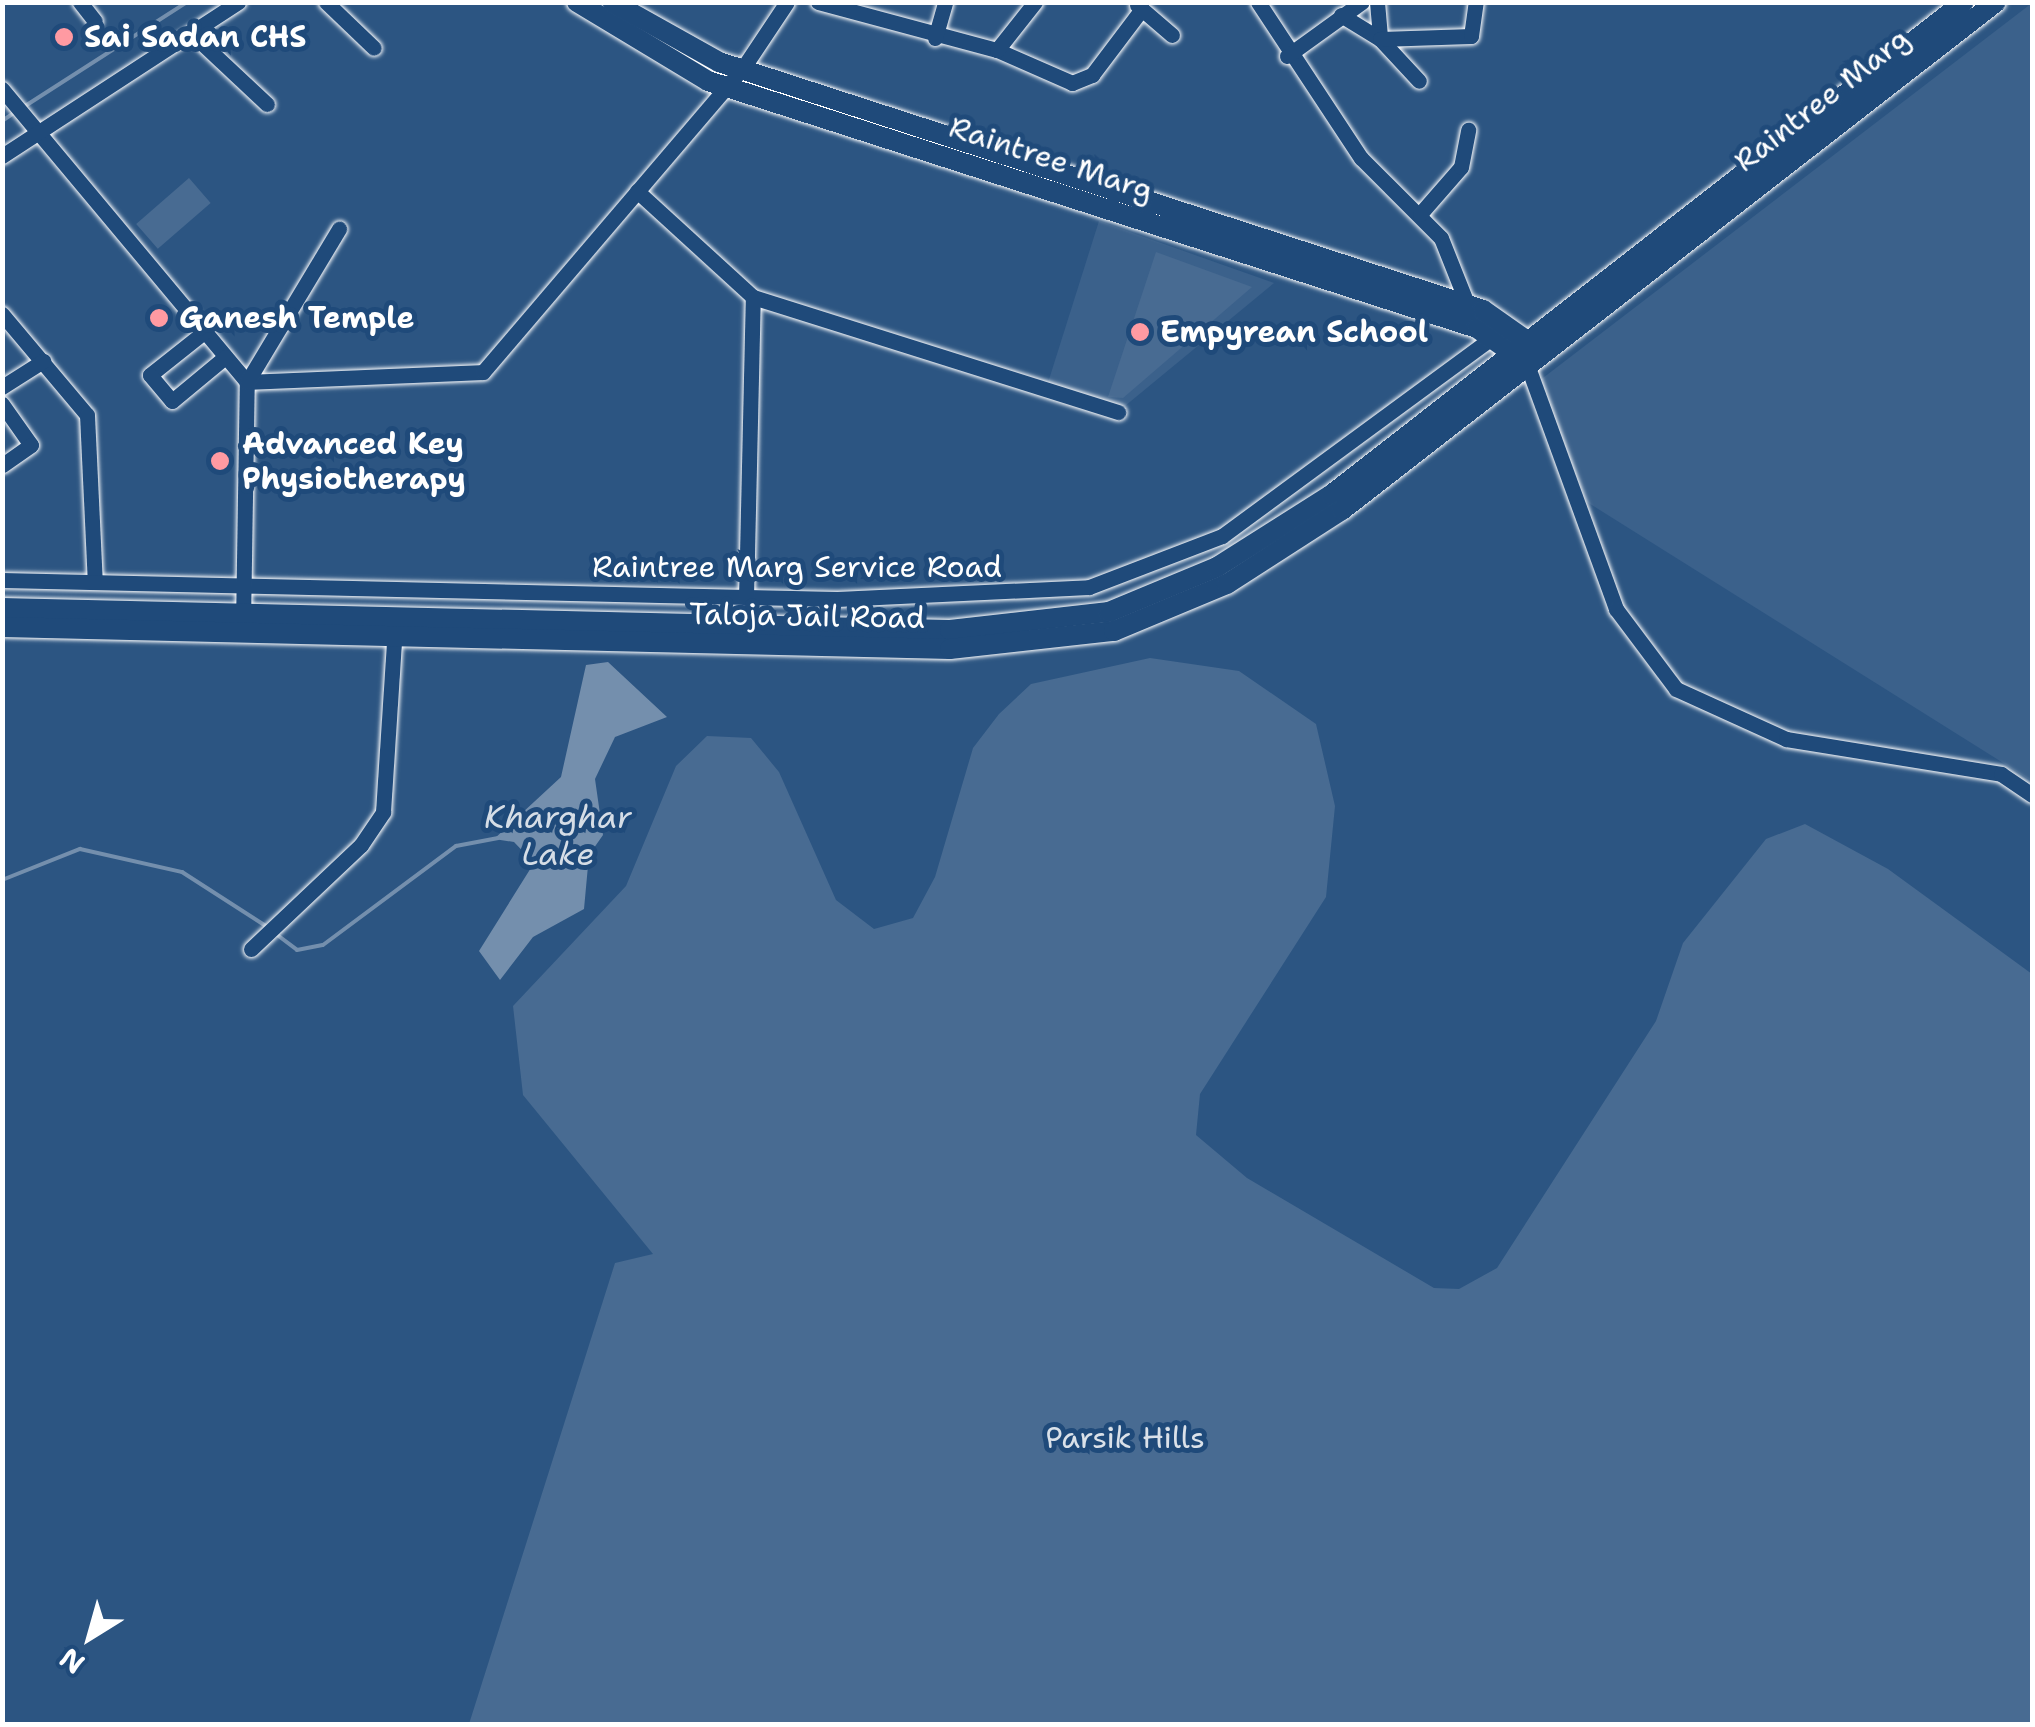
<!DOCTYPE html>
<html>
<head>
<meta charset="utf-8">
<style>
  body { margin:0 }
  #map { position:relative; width:2035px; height:1727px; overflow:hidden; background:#2c5582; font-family:"Shantell Sans",sans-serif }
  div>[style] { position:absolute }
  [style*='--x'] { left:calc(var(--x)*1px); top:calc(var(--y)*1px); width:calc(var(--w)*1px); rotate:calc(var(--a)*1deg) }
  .built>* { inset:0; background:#3b618b }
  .green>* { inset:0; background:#486b92; transform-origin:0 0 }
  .water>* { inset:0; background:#748fad }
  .stream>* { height:4px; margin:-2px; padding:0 2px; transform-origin:2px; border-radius:2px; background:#748fad }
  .roads { filter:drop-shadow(0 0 2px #fff) drop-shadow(0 0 2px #fff) }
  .minor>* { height:15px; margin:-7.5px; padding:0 7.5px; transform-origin:7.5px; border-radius:7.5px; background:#1f4a7a }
  .major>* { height:20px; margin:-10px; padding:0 10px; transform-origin:10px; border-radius:10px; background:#1f4a7a }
  .dots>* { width:28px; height:28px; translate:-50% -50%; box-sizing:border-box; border:5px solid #1f4a7a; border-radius:50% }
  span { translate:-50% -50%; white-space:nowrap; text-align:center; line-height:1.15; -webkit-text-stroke:10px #1f4a7a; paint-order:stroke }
  .poi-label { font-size:30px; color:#fff; font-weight:700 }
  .left { translate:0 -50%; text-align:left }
  .street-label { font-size:30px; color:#fff }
  .park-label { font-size:30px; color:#dae1e9 }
  .water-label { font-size:32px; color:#d5dde6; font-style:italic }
  .frame { position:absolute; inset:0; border:5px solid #fff; pointer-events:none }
  .north { position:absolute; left:40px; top:1587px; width:100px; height:100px; -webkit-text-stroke:8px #1f4a7a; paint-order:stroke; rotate:217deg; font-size:28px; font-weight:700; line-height:40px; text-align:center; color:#fff }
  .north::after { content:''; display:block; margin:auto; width:35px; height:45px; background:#fff; clip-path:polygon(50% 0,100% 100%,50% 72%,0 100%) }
</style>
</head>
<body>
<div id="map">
  <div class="built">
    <div style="clip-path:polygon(2032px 3px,2032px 781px,1587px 502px,1539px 381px)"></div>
    <div style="clip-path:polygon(1099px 221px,1274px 283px,1125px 406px,1105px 408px,1046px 389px)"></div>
  </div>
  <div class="green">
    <div style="left:189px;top:178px;width:33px;height:70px;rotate:49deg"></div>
    <div style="clip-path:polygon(1156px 252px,1252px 287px,1123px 398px,1108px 397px)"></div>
    <div style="clip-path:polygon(1150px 658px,1239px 671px,1316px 724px,1335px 806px,1326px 897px,1200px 1094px,1196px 1135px,1247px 1178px,1434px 1288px,1459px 1289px,1497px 1268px,1656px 1021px,1683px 943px,1766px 839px,1805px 824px,1888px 869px,2032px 974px,2032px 1724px,469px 1724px,615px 1263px,653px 1254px,523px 1095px,513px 1006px,626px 886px,676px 766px,707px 736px,751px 738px,779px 772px,836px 900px,874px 929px,913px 918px,935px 877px,973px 748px,999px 714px,1031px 684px)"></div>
  </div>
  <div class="water">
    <div style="clip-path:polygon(608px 662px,667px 717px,615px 737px,595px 779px,603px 835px,589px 855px,584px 909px,533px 937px,500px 980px,479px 951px,534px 863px,514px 842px,494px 839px,561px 777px,586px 665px)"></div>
  </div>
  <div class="stream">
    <div style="--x:22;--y:108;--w:196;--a:-32.7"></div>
    <div style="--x:2;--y:121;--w:14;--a:-34"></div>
    <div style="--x:2;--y:880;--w:84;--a:-21.7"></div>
    <div style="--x:80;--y:849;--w:105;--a:12.7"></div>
    <div style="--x:182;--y:872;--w:103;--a:32.8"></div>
    <div style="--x:276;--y:934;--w:26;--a:37"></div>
    <div style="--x:297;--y:950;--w:26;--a:-11"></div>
    <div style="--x:323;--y:945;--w:166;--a:-36.7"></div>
    <div style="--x:456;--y:846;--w:43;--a:-10.8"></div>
  </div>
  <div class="roads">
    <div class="minor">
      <div style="--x:80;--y:2;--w:24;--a:52"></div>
      <div style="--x:326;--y:2;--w:66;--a:43.8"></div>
      <div style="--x:818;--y:2;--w:185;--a:15"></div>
      <div style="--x:997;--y:50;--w:82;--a:23.7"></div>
      <div style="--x:1072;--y:83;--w:22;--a:-22"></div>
      <div style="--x:1092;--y:75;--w:83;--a:-52.9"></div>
      <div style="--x:1258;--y:2;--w:187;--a:56.6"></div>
      <div style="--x:1361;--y:158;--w:113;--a:45"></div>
      <div style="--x:1441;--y:238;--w:79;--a:68.3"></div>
      <div style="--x:1377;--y:2;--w:37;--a:85"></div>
      <div style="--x:1137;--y:5;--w:46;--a:40.6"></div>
      <div style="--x:1341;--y:15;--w:46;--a:31.6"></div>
      <div style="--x:1380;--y:39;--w:57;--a:47.1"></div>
      <div style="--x:191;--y:33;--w:104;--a:43.1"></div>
      <div style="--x:935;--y:38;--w:37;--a:-74"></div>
      <div style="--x:1380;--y:39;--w:91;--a:-1.9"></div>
      <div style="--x:1471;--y:36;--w:34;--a:-82"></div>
      <div style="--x:997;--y:50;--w:61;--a:-51.6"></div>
      <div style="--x:1287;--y:56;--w:92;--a:-35.8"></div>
      <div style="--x:2;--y:89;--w:382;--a:50.1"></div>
      <div style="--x:2;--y:156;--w:282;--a:-33.1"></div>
      <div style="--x:637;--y:191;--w:157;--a:42.4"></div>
      <div style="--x:753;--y:297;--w:383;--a:17.5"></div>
      <div style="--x:1420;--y:214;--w:62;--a:-48.9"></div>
      <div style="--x:1461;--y:167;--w:38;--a:-79"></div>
      <div style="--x:2;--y:314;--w:132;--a:49.9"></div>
      <div style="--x:87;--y:415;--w:167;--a:87.3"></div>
      <div style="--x:204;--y:332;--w:69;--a:141.5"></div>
      <div style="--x:150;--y:375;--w:34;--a:50"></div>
      <div style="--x:172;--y:401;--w:69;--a:-39.7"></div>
      <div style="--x:1528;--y:367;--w:258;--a:70"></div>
      <div style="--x:1616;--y:609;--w:100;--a:53.1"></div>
      <div style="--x:1676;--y:689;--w:121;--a:24.4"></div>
      <div style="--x:1786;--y:739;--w:218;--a:9.2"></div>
      <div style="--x:2001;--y:774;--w:37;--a:34"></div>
      <div style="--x:247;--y:382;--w:236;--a:-2.4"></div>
      <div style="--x:483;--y:372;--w:400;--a:-49.5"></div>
      <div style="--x:743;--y:68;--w:79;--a:-56.3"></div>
      <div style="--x:2;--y:387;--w:49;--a:-32.4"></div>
      <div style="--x:2;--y:404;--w:50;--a:54.7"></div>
      <div style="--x:31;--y:445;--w:35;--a:145"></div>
      <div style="--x:2;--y:580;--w:835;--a:1.3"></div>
      <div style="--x:837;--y:599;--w:252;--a:-2.7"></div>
      <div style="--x:1089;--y:587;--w:142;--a:-21"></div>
      <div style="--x:1222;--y:536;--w:340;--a:-36.3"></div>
      <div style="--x:746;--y:598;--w:301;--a:-88.7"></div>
      <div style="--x:243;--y:624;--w:242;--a:-89.1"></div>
      <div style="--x:247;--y:382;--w:179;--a:-59"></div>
      <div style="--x:251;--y:949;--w:151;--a:-43.4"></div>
      <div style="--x:361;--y:845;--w:40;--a:-56"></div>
      <div style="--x:383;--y:812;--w:185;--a:-86.3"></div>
    </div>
    <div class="major">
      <div style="--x:577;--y:2;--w:153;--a:31.1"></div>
      <div style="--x:708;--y:81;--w:808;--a:17.81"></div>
      <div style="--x:1477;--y:328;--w:57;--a:35.1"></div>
      <div style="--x:612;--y:2;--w:123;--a:29.3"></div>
      <div style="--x:719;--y:62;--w:803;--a:17.98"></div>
      <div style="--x:1483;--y:310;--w:66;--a:35.1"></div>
      <div style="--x:2;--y:608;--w:948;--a:1.33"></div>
      <div style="--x:950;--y:630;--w:160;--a:-6.5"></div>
      <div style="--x:1109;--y:612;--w:117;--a:-22.6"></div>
      <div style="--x:1217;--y:567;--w:135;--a:-32.3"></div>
      <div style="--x:1331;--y:495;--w:802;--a:-37.91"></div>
      <div style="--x:2;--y:627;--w:948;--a:1.33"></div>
      <div style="--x:950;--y:649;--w:165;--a:-6.3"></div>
      <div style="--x:1114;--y:631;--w:122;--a:-22.6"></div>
      <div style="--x:1227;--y:584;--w:137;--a:-32.8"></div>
      <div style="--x:1342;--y:510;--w:828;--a:-37.84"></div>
    </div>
  </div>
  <div class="dots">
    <div style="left:64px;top:37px;background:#ff9aa2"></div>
    <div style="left:159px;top:318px;background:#ff9aa2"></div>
    <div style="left:1140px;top:332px;background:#ff9aa2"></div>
    <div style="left:220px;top:461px;background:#ff9aa2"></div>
  </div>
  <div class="poi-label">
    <span class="left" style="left:84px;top:37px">Sai Sadan CHS</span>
    <span class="left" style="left:179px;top:318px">Ganesh Temple</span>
    <span class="left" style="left:1160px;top:332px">Empyrean School</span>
    <span class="left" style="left:242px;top:461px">Advanced Key<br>Physiotherapy</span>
  </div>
  <div class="street-label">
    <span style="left:1822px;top:100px;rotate:-38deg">Raintree Marg</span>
    <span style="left:1051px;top:159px;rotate:18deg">Raintree Marg</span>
    <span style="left:797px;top:567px">Raintree Marg Service Road</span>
    <span style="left:807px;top:616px;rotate:1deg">Taloja Jail Road</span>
  </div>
  <div class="park-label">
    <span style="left:1125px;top:1438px">Parsik Hills</span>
  </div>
  <div class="water-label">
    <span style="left:558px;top:836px">Kharghar<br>Lake</span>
  </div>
  <div class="frame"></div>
  <div class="north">N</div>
</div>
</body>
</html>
